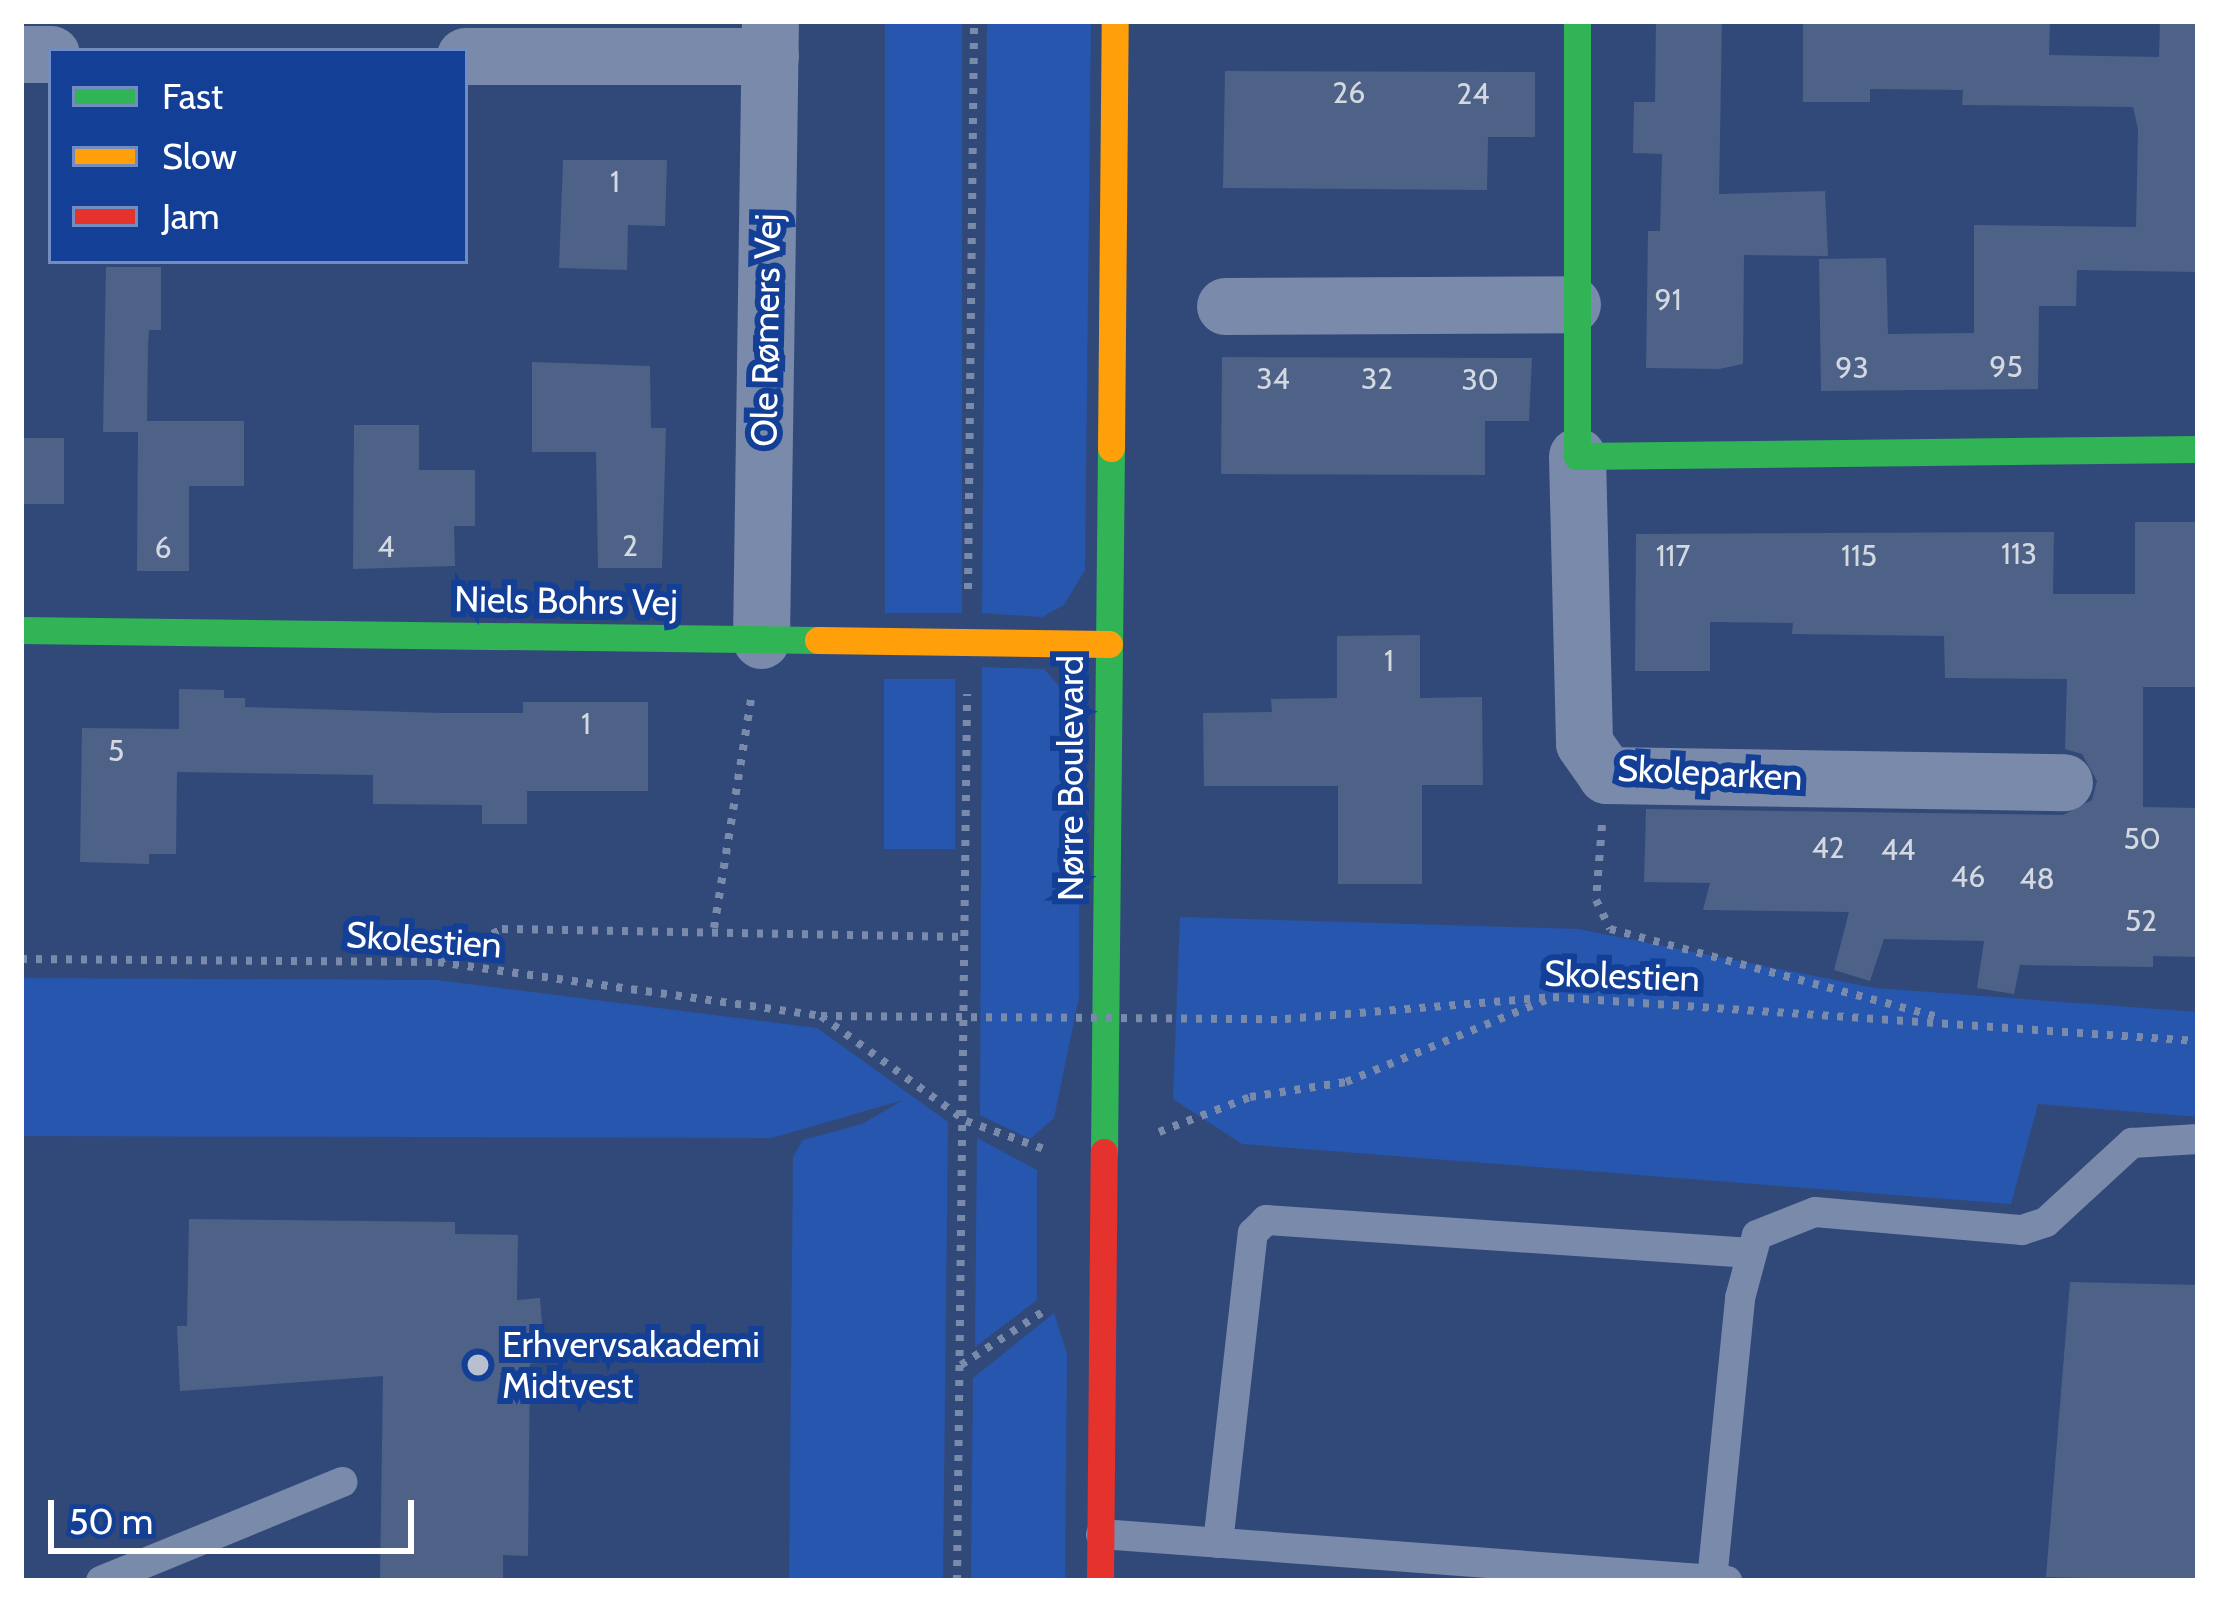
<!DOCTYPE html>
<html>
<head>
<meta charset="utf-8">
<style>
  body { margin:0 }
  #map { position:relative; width:2219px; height:1602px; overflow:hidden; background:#314979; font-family:Cabin,sans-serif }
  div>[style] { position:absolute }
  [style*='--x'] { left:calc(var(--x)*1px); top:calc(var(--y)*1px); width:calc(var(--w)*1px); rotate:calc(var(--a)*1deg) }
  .green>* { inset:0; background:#2756ae; transform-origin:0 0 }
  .building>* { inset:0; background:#4e6288; transform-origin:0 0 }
  .path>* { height:8px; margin-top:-4px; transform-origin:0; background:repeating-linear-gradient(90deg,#7a8aab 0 6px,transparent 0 15px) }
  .lane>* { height:30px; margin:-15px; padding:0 15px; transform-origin:15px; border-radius:15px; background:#7a8aab }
  .street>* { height:57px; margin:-28.5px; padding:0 28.5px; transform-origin:28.5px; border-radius:28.5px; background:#7a8aab }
  .fast>* { height:27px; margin:-13.5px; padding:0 13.5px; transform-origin:13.5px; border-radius:13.5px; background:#30b455 }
  .slow>* { height:27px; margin:-13.5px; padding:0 13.5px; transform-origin:13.5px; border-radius:13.5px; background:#ff9f0a }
  .jam>* { height:27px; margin:-13.5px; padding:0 13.5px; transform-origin:13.5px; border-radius:13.5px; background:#e5322d }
  .path-bridge>* { height:8px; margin-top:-4px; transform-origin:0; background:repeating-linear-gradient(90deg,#7a8aab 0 6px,transparent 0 15px) }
  .dots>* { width:33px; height:33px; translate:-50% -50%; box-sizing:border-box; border:6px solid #133f97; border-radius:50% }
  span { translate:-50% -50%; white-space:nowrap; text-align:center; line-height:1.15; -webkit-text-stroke:12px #133f97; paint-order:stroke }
  .number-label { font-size:30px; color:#d3d8e1 }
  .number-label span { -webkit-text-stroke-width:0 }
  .street-label { font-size:36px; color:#fff }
  .poi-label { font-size:36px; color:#fff }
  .left { translate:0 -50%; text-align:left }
  .frame { position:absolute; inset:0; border:24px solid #fff; pointer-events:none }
  .legend { position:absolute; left:48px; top:48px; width:420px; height:216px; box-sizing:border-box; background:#133f97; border:3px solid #718cc1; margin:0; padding:15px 21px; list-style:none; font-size:36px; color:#fff }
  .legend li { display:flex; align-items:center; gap:24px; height:60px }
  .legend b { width:60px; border:3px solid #718cc1 }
  .scale { position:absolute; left:48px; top:1500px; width:366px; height:54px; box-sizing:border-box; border:6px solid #fff; border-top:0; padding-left:15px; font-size:36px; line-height:42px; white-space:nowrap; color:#fff; -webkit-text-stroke:9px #133f97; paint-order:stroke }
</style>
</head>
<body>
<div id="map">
  <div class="green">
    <div style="left:885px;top:21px;width:77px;height:592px"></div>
    <div style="clip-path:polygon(987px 21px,1091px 21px,1085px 570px,1064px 605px,1042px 617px,982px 613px)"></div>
    <div style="clip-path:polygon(982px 667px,1044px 669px,1079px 709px,1079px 997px,1054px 1118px,1030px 1139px,980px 1115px)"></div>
    <div style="left:955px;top:679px;width:170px;height:71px;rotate:90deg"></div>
    <div style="clip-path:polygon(1180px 917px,1578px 929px,1875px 988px,2198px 1012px,2198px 1117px,2038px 1104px,2011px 1204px,1242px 1144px,1173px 1099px)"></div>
    <div style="clip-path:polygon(21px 978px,436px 980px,817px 1028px,948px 1122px,943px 1581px,789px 1581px,793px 1157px,803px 1140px,862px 1124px,903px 1100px,772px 1138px,21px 1136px)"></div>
    <div style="clip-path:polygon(977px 1138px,1037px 1170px,1037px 1300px,975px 1347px)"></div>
    <div style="clip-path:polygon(1054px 1313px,1067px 1354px,1065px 1581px,971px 1581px,973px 1378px)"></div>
  </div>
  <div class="building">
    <div style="clip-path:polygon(1656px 21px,1722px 21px,1719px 194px,1825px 191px,1828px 256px,1744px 255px,1743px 364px,1719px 369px,1646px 368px,1648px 231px,1660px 231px,1662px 154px,1633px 153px,1634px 102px,1655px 102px)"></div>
    <div style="clip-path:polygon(1803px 21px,2050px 21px,2049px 55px,2159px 57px,2160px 21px,2198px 21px,2198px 272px,2077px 270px,2076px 306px,2039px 306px,2038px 389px,1821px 391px,1819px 259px,1886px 258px,1888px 334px,1974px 333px,1974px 225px,2136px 227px,2138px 129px,2133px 107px,1962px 105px,1963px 90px,1870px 89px,1870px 102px,1803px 102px)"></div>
    <div style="clip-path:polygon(1225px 71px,1535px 72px,1535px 137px,1488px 137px,1487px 190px,1223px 188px)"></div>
    <div style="clip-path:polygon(563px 160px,667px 160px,665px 226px,628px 225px,627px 270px,559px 268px)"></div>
    <div style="clip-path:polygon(106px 267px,161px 267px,161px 330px,149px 330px,148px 346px,147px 421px,244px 421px,244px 486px,189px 486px,189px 571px,137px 571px,138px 432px,103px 432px)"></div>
    <div style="clip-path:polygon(1222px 357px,1532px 358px,1529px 421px,1485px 421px,1485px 475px,1221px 474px)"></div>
    <div style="clip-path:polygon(532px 362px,650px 366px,651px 428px,666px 428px,662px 568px,598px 568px,596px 452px,532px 452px)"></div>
    <div style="clip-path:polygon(354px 425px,419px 425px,419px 470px,475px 470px,475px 526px,454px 526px,455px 566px,353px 569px)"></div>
    <div style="left:21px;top:438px;width:43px;height:66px"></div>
    <div style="clip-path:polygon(2135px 522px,2198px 522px,2198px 687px,2143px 687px,2143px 807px,2198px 808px,2198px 957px,2153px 956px,2153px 967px,2020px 965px,2014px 994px,1977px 988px,1984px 941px,1884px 939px,1870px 981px,1834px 970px,1849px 912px,1703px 910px,1710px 883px,1644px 882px,1646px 809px,2063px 815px,2092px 800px,2097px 781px,2082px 754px,2065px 749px,2067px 679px,1945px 678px,1944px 636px,1792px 634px,1793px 623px,1710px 622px,1710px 671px,1635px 671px,1636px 534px,2054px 532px,2053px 594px,2135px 594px)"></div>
    <div style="clip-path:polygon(1420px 635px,1420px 698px,1482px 697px,1483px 785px,1422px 785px,1422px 884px,1338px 884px,1338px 786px,1204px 786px,1203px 713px,1272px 712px,1271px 699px,1337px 698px,1337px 636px)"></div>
    <div style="clip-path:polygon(179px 689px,224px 690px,224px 698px,245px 698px,245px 707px,441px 713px,523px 713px,523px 702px,648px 702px,648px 791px,527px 791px,527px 824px,482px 824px,482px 805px,373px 804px,373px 775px,177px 772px,176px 854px,149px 854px,149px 864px,80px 862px,82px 728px,179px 729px)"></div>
    <div style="clip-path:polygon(189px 1219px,455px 1222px,455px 1234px,518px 1235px,517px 1300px,540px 1298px,545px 1362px,530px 1364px,528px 1556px,503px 1555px,503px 1581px,380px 1581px,383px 1376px,180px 1391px,177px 1326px,187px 1326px)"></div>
    <div style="clip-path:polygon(2070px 1282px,2198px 1285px,2198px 1581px,2046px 1577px)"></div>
  </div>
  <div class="path">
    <div style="--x:968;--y:589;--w:568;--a:-89.39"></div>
    <div style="--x:1602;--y:825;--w:75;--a:94.6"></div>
    <div style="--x:1596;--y:900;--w:32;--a:64"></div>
    <div style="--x:1610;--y:929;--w:340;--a:15"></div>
    <div style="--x:714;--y:928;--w:238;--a:-80.8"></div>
    <div style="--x:21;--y:959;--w:417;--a:0.4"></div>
    <div style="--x:438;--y:962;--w:387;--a:8"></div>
    <div style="--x:821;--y:1016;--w:179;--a:35.9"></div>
    <div style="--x:966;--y:1121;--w:86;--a:19.7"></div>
    <div style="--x:439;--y:961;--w:71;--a:-26.9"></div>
    <div style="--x:502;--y:929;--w:464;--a:1"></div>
    <div style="--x:1285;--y:1019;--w:269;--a:-4.7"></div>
    <div style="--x:1553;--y:997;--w:646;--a:3.9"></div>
    <div style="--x:1159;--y:1132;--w:97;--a:-21"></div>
    <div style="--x:1250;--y:1097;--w:97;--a:-8.9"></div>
    <div style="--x:1346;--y:1082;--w:216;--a:-22.3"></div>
    <div style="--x:961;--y:1365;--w:99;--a:-33"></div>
    <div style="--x:957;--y:1581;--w:887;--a:-89.35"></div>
  </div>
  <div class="lane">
    <div style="--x:1101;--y:1534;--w:628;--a:4.29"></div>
    <div style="--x:1218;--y:1543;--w:312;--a:-83.6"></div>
    <div style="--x:1253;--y:1233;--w:18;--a:-45"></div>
    <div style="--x:1266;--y:1220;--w:482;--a:3.9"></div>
    <div style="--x:1712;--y:1580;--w:283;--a:-84.3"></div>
    <div style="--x:1740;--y:1298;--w:65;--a:-74.9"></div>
    <div style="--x:1757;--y:1235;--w:62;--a:-21.6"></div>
    <div style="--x:1815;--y:1212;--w:208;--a:5"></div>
    <div style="--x:2022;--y:1230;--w:25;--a:-18"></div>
    <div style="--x:2046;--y:1222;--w:117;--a:-42.6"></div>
    <div style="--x:2132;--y:1143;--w:66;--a:-3.5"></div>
    <div style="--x:101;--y:1581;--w:261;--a:-22.3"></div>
  </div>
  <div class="street">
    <div style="--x:21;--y:54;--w:30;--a:0"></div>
    <div style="--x:465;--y:56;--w:305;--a:0"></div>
    <div style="--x:1225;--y:306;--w:347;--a:-0.3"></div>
    <div style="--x:1577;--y:456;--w:287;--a:88.6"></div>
    <div style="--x:1584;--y:743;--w:39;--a:55"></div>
    <div style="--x:1606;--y:775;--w:458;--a:0.9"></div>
    <div style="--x:761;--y:640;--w:619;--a:-89.17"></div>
  </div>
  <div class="fast">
    <div style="--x:1577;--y:21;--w:435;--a:90"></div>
    <div style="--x:1577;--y:456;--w:621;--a:-0.65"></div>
    <div style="--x:21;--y:630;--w:797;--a:0.72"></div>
    <div style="--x:1104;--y:1152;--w:704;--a:-89.43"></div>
  </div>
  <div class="slow">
    <div style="--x:1111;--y:448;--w:427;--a:-89.5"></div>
    <div style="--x:818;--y:640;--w:291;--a:0.8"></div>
  </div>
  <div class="jam">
    <div style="--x:1100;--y:1581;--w:429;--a:-89.5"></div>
  </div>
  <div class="path-bridge">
    <div style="--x:821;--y:1016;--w:464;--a:0.4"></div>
  </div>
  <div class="dots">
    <div style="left:478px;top:1365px;background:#b7bfd0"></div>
  </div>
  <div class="number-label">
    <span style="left:1349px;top:93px">26</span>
    <span style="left:1473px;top:94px">24</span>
    <span style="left:615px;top:182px">1</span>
    <span style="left:1668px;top:300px">91</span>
    <span style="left:2006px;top:367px">95</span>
    <span style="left:1852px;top:368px">93</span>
    <span style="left:1273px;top:379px">34</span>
    <span style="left:1377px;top:379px">32</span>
    <span style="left:1480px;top:380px">30</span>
    <span style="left:630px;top:546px">2</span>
    <span style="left:386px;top:547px">4</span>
    <span style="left:163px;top:548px">6</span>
    <span style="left:2019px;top:554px">113</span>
    <span style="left:1673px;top:556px">117</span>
    <span style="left:1859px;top:556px">115</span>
    <span style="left:1389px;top:661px">1</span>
    <span style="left:586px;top:724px">1</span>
    <span style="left:116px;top:751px">5</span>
    <span style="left:2142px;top:839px">50</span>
    <span style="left:1828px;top:848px">42</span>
    <span style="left:1898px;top:850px">44</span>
    <span style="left:1968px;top:877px">46</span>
    <span style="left:2037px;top:879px">48</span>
    <span style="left:2141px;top:921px">52</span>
  </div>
  <div class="street-label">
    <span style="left:766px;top:330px;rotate:-89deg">Ole Rømers Vej</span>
    <span style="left:566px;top:601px;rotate:1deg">Niels Bohrs Vej</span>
    <span style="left:1710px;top:773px;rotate:3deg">Skoleparken</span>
    <span style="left:1071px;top:778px;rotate:-90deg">Nørre Boulevard</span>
    <span style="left:424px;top:940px;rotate:4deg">Skolestien</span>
    <span style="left:1622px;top:976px;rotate:2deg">Skolestien</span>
  </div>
  <div class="poi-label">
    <span class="left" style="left:502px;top:1365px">Erhvervsakademi<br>Midtvest</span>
  </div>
  <div class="frame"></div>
  <ul class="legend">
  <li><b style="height:15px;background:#30b455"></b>Fast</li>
  <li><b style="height:15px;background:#ff9f0a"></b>Slow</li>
  <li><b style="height:15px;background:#e5322d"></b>Jam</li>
  </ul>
  <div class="scale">50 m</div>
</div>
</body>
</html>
